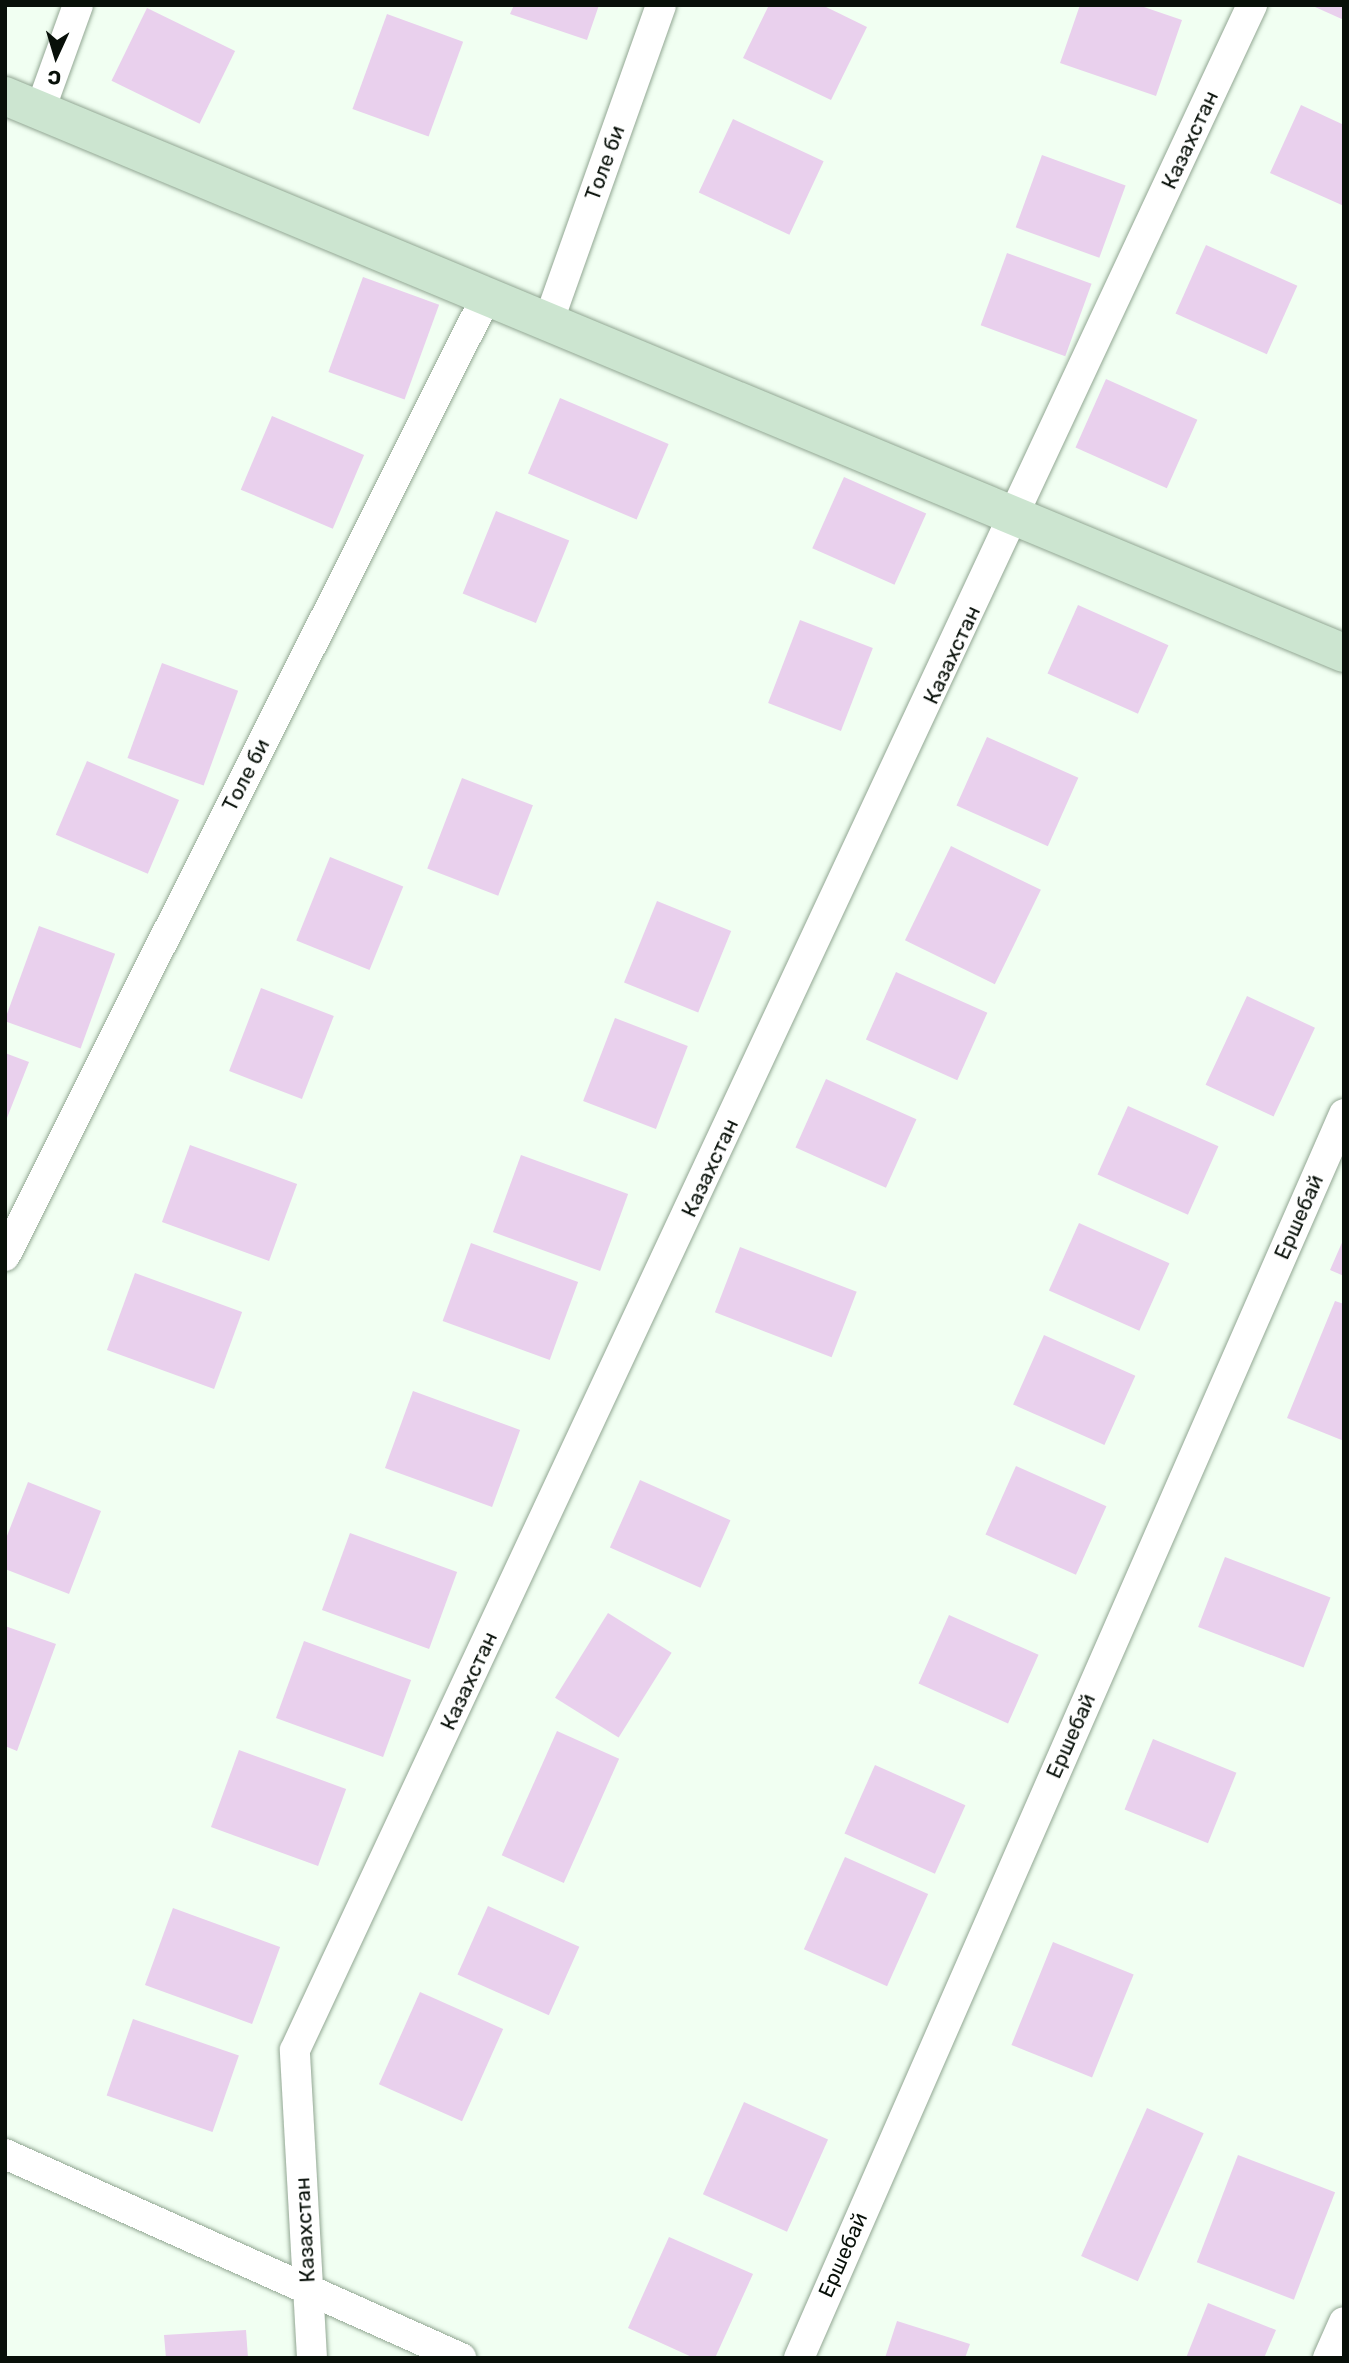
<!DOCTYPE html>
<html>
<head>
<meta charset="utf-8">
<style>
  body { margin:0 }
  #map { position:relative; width:1349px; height:2363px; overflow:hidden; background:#f1fff2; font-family:Rubik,sans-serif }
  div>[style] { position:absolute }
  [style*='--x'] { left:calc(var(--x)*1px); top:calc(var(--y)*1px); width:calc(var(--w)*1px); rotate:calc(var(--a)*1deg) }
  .building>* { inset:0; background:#e9d0ed; transform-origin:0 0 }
  .roads { filter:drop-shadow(0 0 2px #92a793) drop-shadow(0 0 2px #92a793) }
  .street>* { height:30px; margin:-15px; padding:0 15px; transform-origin:15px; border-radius:15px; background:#fff }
  .secondary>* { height:38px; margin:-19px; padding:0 19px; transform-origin:19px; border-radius:19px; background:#cce5d0 }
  span { translate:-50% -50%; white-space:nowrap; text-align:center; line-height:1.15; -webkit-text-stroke:5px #fff; paint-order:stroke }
  .street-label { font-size:21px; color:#081009 }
  .frame { position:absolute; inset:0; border:7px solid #081009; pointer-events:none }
  .north { position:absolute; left:21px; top:21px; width:70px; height:70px; -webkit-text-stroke:5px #fff; paint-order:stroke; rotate:184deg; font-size:19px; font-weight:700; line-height:28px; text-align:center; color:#081009 }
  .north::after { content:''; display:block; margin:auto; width:24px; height:32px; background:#081009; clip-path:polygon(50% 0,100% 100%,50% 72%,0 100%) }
</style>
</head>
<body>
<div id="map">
  <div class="building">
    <div style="clip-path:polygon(514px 5px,599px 5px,587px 40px,510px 14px)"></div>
    <div style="clip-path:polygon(769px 5px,822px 5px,867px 27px,831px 100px,743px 58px)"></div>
    <div style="clip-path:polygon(1080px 5px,1138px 5px,1182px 20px,1156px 96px,1060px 63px)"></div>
    <div style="clip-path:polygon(1316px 5px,1344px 5px,1344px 20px,1315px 7px)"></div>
    <div style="left:147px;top:8px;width:98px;height:81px;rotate:26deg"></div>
    <div style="left:387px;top:14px;width:81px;height:101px;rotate:20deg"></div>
    <div style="clip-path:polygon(1301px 105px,1344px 125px,1344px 206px,1270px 173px)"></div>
    <div style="left:733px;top:119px;width:100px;height:81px;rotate:25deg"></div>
    <div style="left:1042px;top:155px;width:89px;height:77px;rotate:20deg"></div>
    <div style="left:1206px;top:245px;width:100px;height:75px;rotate:24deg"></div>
    <div style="left:1007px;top:253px;width:90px;height:77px;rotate:20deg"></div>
    <div style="left:363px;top:277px;width:81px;height:101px;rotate:20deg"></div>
    <div style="left:1106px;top:379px;width:100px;height:75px;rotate:24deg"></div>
    <div style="left:560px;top:398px;width:118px;height:82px;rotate:23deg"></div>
    <div style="left:272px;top:416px;width:100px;height:80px;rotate:23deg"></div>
    <div style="left:844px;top:477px;width:90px;height:78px;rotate:24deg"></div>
    <div style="left:496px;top:511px;width:79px;height:89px;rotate:22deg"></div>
    <div style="left:1078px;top:605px;width:99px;height:75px;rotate:24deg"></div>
    <div style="left:800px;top:620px;width:78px;height:89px;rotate:21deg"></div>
    <div style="left:162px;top:663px;width:81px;height:101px;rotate:20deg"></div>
    <div style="left:987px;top:737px;width:100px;height:75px;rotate:24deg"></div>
    <div style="left:87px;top:761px;width:100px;height:80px;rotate:23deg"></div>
    <div style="left:462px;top:778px;width:76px;height:97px;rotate:21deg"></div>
    <div style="left:951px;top:846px;width:100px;height:105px;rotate:26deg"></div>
    <div style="left:330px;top:857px;width:79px;height:90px;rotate:22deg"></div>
    <div style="left:657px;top:901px;width:80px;height:88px;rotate:22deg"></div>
    <div style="left:39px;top:926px;width:81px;height:101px;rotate:20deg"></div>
    <div style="left:896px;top:972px;width:100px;height:74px;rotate:24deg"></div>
    <div style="left:261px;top:988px;width:78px;height:89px;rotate:21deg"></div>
    <div style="left:1247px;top:996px;width:75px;height:98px;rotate:25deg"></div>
    <div style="left:615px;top:1018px;width:78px;height:89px;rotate:21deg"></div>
    <div style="clip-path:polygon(5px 1053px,29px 1062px,5px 1123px)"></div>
    <div style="left:826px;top:1079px;width:99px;height:75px;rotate:24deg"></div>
    <div style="left:1128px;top:1106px;width:99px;height:75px;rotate:24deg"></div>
    <div style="left:190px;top:1145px;width:114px;height:82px;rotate:20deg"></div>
    <div style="left:521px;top:1155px;width:114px;height:82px;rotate:20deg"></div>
    <div style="left:1079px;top:1223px;width:99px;height:74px;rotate:24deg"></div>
    <div style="clip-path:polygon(1344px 1238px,1344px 1276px,1330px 1270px)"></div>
    <div style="left:471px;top:1243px;width:114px;height:83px;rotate:20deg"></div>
    <div style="left:740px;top:1247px;width:125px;height:70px;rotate:21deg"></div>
    <div style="left:135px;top:1273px;width:114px;height:82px;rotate:20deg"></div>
    <div style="clip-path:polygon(1335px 1301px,1344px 1304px,1344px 1441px,1287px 1418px)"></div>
    <div style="left:1044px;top:1335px;width:100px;height:76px;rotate:24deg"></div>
    <div style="left:413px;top:1391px;width:114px;height:82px;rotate:20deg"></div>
    <div style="left:1016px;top:1466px;width:99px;height:75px;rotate:24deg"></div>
    <div style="left:640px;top:1480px;width:99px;height:74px;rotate:24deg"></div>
    <div style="clip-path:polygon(28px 1482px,101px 1511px,69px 1594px,5px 1569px,5px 1541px)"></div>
    <div style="left:350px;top:1533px;width:114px;height:82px;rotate:20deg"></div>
    <div style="left:1225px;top:1557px;width:113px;height:75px;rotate:21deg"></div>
    <div style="left:608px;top:1613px;width:75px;height:100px;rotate:32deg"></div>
    <div style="left:949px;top:1615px;width:98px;height:75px;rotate:24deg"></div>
    <div style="clip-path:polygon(5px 1626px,56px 1644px,17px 1751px,5px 1746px)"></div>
    <div style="left:304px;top:1641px;width:114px;height:82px;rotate:20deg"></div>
    <div style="left:557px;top:1731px;width:68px;height:136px;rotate:24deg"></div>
    <div style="left:1153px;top:1739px;width:90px;height:76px;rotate:22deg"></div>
    <div style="left:239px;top:1750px;width:114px;height:82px;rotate:20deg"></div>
    <div style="left:875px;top:1765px;width:99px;height:75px;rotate:24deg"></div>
    <div style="left:845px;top:1857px;width:91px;height:101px;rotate:24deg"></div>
    <div style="left:488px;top:1906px;width:100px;height:75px;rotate:24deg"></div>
    <div style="left:173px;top:1908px;width:114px;height:82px;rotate:20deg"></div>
    <div style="left:1053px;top:1942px;width:87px;height:111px;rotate:22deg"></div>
    <div style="left:420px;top:1992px;width:91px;height:101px;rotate:24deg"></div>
    <div style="left:133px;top:2019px;width:112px;height:81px;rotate:19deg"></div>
    <div style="left:744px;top:2102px;width:92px;height:101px;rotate:24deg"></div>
    <div style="left:1147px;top:2108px;width:62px;height:162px;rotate:24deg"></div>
    <div style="left:1238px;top:2155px;width:104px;height:115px;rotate:21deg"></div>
    <div style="clip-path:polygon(669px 2237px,753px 2274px,715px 2358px,694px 2358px,628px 2328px)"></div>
    <div style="clip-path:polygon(1208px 2303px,1276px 2330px,1264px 2358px,1186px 2358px)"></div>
    <div style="clip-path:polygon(897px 2321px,970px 2344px,965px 2358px,885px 2358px)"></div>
    <div style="clip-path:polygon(246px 2330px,248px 2358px,166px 2358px,164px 2335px)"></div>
  </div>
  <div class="roads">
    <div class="street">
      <div style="--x:40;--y:110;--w:112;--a:-70.1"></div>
      <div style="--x:549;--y:320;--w:334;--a:-70.4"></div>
      <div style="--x:5;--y:1256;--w:1075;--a:-63.36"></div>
      <div style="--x:5;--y:2154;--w:500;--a:24.1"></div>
      <div style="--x:312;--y:2358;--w:308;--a:-93.2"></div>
      <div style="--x:295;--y:2050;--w:2258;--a:-64.92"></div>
      <div style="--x:799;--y:2358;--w:1358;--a:-66.34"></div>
      <div style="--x:1328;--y:2358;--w:39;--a:-66"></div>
    </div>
    <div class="secondary">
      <div style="--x:5;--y:96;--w:1450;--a:22.59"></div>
    </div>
  </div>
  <div class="street-label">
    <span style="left:1190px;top:140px;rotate:-65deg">Казахстан</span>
    <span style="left:605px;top:163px;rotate:-70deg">Толе би</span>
    <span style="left:952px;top:655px;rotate:-65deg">Казахстан</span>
    <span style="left:246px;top:775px;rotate:-63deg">Толе би</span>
    <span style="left:710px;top:1168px;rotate:-65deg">Казахстан</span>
    <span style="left:1299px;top:1217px;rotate:-66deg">Ершебай</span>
    <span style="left:469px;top:1681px;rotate:-65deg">Казахстан</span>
    <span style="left:1071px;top:1736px;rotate:-66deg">Ершебай</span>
    <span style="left:305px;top:2230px;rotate:-93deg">Казахстан</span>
    <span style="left:843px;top:2255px;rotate:-66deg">Ершебай</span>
  </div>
  <div class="frame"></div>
  <div class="north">С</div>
</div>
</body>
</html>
